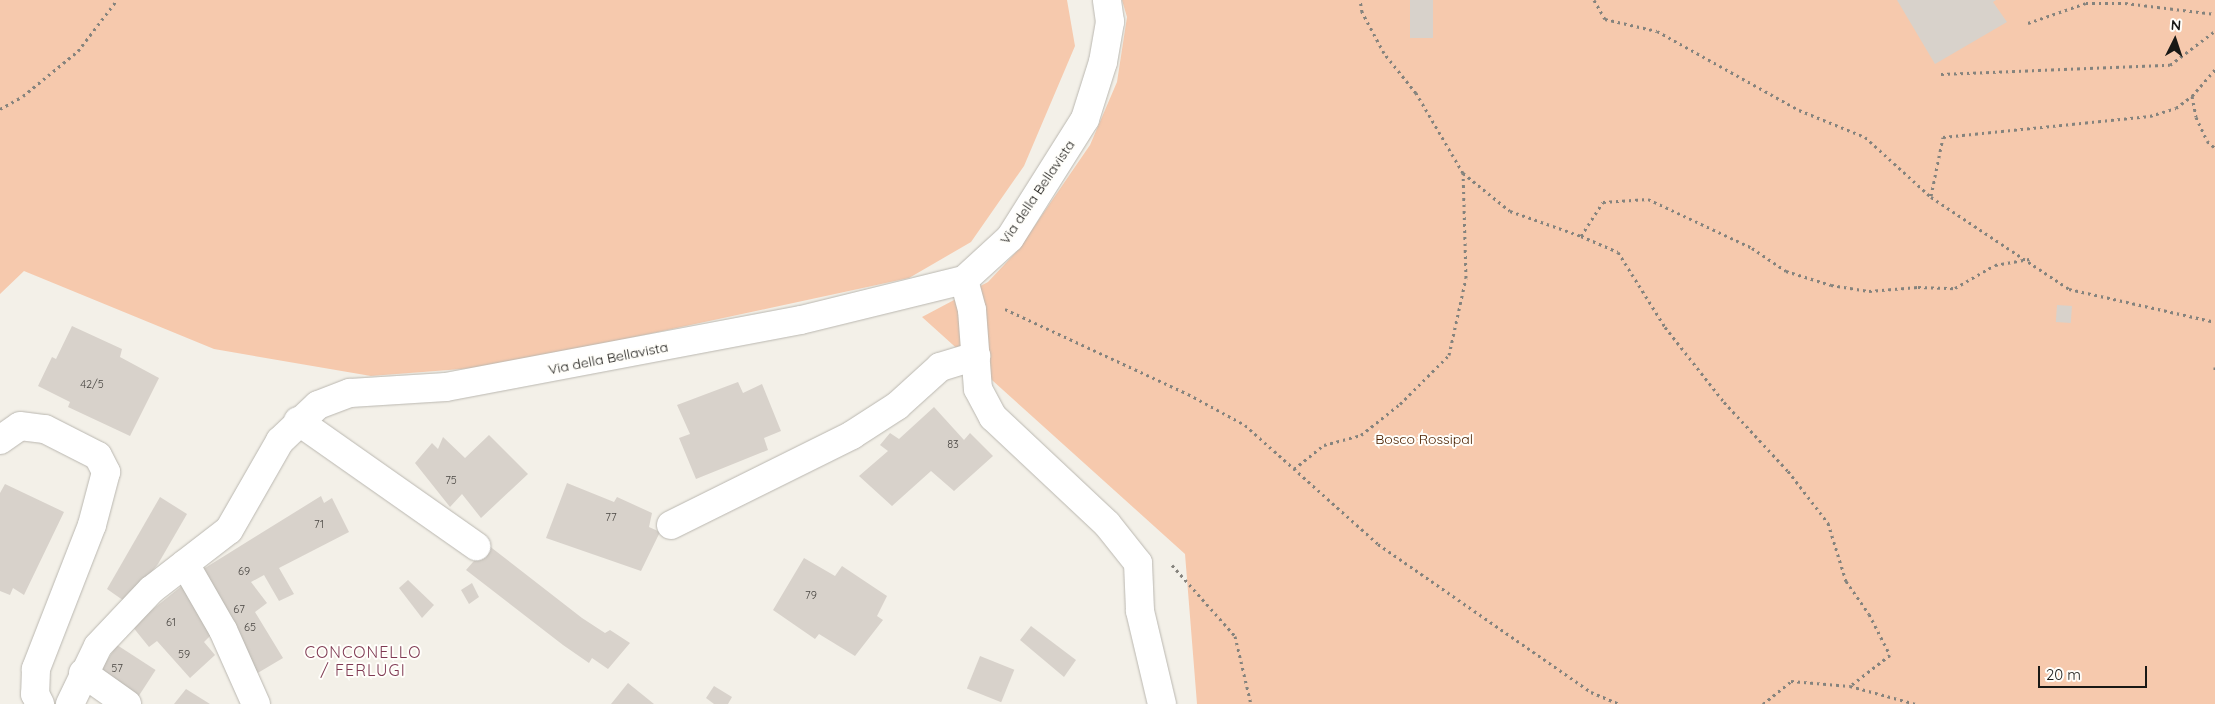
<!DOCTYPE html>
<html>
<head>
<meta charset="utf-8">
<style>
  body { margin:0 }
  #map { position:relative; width:2215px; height:704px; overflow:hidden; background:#f3f0e8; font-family:Quicksand,sans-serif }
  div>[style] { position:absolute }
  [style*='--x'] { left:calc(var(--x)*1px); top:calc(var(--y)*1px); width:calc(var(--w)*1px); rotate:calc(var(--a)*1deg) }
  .green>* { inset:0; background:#f6c9ad }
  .building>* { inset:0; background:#d8d2cb; transform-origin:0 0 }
  .path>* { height:3px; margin-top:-1.5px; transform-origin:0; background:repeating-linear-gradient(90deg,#85837d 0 2.5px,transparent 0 6.5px) }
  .roads { filter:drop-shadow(0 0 1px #bab7b0) drop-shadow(0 0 1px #bab7b0) }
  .street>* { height:28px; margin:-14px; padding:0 14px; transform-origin:14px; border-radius:14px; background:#fff }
  .secondary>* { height:28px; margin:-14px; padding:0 14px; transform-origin:14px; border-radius:14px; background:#fff }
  span { translate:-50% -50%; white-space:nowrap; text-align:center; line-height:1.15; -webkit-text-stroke:4px #fffefa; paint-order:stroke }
  .number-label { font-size:11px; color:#494642 }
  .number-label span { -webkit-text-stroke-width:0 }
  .street-label { font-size:14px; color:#191815 }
  .park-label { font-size:14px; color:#4c2100 }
  .quarter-label { font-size:16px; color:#7f3952; letter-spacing:1px }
  .north { position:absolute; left:2150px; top:15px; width:50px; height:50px; -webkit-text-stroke:4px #fffefa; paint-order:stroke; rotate:4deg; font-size:14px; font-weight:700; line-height:20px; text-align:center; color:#191815 }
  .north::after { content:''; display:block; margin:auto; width:18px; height:22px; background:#191815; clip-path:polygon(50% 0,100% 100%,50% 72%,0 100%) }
  .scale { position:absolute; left:2038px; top:666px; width:109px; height:22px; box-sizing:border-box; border:2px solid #191815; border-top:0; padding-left:6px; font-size:15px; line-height:18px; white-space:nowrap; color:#191815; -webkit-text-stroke:4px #fffefa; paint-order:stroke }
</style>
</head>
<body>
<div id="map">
  <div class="green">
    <div style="clip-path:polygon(0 0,1067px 0,1075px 46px,1024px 166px,971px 242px,909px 278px,500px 366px,371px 376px,214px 349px,24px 271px,0 294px)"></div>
    <div style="clip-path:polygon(1122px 0,2215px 0,2215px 704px,1197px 704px,1185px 554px,922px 317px,988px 282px,1018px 250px,1090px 145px,1117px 82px,1127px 17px)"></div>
  </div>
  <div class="building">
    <div style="left:1410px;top:0;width:23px;height:38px"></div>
    <div style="clip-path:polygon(1897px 0,1996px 0,1993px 2px,2007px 22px,1935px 64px)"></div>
    <div style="left:2057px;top:305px;width:15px;height:17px;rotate:4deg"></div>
    <div style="clip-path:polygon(72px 326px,122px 349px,120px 357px,159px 378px,130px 436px,68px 407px,70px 402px,38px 386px,52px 357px,56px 359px)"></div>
    <div style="clip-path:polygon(738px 382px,743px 393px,762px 384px,781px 431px,764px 438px,768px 450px,696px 479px,679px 438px,690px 434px,677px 405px)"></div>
    <div style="clip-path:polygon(934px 407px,964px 440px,970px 433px,993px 456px,954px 491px,931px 471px,892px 506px,859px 476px,888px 451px,880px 445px,890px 433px,899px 439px)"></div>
    <div style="clip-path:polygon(489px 435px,528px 474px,481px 518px,462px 494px,450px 507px,415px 463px,432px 443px,438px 449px,443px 437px,465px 458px)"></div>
    <div style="clip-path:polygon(567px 483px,614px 502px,617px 497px,652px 513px,649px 527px,660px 532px,641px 571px,546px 538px)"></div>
    <div style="clip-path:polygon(5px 484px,64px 512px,24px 595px,13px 588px,10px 595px,0 591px,0 493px)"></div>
    <div style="clip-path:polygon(321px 496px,324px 503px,332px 498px,349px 532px,279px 568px,294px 594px,279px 601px,264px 575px,251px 582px,267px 603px,255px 612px,283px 658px,256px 674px,197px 573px)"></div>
    <div style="clip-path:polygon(160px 497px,187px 514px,158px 564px,127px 603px,107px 589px)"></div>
    <div style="clip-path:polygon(488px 545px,582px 618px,605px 633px,610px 630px,630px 643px,608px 669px,592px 658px,589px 663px,563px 645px,466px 570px)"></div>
    <div style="clip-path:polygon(804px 558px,835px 576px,842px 566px,887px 596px,877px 616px,883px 620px,855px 656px,819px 634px,815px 639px,773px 610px)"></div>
    <div style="clip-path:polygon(408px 580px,434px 605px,422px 618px,399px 588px)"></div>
    <div style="clip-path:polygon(472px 583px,479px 597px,469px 604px,461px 590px)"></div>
    <div style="clip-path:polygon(183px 585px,213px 633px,204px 642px,215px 655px,190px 678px,157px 641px,149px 647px,132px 626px)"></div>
    <div style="clip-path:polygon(1031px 626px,1076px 660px,1064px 677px,1020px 640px)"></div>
    <div style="left:117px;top:645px;width:46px;height:36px;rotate:33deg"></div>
    <div style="left:980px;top:656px;width:37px;height:35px;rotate:22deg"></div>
    <div style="clip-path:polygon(628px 683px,654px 704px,611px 704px)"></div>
    <div style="clip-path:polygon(714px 686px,732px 697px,728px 704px,714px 704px,706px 698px)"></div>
    <div style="clip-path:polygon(186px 689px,210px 704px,174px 704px)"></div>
  </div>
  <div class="path">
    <div style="--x:1594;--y:0;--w:22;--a:60"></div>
    <div style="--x:1605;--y:19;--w:53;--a:13"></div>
    <div style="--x:1657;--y:31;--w:162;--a:29.1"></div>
    <div style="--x:1799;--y:110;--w:71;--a:22.2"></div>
    <div style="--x:1865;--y:137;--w:89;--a:42.3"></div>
    <div style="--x:1931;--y:197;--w:166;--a:33.7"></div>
    <div style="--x:2069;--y:289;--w:150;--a:12.7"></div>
    <div style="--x:2028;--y:23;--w:61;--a:-19"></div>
    <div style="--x:2086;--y:3;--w:39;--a:0"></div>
    <div style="--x:2125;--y:3;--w:91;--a:7"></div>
    <div style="--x:1941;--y:74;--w:229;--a:-2.3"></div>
    <div style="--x:2170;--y:65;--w:56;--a:-37.1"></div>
    <div style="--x:2192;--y:96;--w:21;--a:79"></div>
    <div style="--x:2196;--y:117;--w:26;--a:65"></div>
    <div style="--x:2207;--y:141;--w:11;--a:41"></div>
    <div style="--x:0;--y:109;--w:26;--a:-29"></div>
    <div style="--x:23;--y:96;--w:71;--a:-39.3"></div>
    <div style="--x:78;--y:51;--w:64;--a:-52.6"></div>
    <div style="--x:1463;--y:173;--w:60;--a:39"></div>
    <div style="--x:1510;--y:211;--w:75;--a:19.4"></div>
    <div style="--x:1581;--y:236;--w:40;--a:23.4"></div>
    <div style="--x:1618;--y:252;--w:89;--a:57.9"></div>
    <div style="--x:1665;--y:327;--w:95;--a:51.8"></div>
    <div style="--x:1724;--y:402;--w:94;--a:47.2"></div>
    <div style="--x:1788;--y:471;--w:66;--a:52.4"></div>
    <div style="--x:1828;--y:523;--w:61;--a:72.8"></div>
    <div style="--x:1846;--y:581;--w:40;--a:55.1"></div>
    <div style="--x:1869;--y:614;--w:46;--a:62.9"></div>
    <div style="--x:1890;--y:655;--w:51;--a:142.2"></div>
    <div style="--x:1931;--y:196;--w:60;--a:-78.5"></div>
    <div style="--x:1943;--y:137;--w:208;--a:-5.8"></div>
    <div style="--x:2150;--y:116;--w:27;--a:-17"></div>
    <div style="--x:2176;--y:108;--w:20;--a:-37"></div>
    <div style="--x:2192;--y:96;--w:35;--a:-49"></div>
    <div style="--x:1581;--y:236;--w:40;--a:-57.1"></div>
    <div style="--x:1603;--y:202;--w:45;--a:-3.8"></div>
    <div style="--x:1648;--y:199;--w:115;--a:25.2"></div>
    <div style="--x:1752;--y:248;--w:41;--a:34.1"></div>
    <div style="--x:1786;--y:271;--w:47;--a:17.3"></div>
    <div style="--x:1831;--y:285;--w:38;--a:9"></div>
    <div style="--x:1869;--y:291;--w:49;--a:-4.7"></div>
    <div style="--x:1918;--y:287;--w:37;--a:2"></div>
    <div style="--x:1955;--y:288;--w:46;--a:-29.9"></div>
    <div style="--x:1995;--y:265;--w:35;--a:-10"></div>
    <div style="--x:1005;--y:309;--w:202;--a:24.9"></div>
    <div style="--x:1188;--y:394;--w:65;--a:28.5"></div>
    <div style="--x:1245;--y:425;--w:178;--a:41.8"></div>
    <div style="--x:1378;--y:544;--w:259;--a:34.8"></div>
    <div style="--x:1591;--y:692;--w:30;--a:23"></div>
    <div style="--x:2215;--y:367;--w:5;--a:90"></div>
    <div style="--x:1294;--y:469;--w:38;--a:-39"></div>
    <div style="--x:1324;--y:445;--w:38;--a:-15"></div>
    <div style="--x:1361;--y:435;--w:50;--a:-38.5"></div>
    <div style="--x:1400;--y:404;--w:69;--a:-45"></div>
    <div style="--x:1449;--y:355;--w:79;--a:-77.6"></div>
    <div style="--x:1466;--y:278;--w:105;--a:-91.6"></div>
    <div style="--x:1463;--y:173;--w:93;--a:-120.4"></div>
    <div style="--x:1416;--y:93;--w:51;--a:-128.7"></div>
    <div style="--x:1384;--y:53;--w:47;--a:-118.2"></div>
    <div style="--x:1362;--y:12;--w:12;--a:-99"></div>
    <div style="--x:1172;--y:565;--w:95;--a:48.4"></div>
    <div style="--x:1235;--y:636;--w:70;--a:76.8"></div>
    <div style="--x:1763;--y:704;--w:36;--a:-39"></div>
    <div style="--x:1791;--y:681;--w:59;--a:4.8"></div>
    <div style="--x:1850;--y:686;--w:68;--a:15.3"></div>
  </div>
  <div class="roads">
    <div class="street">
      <div style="--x:964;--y:280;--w:31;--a:75"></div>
      <div style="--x:972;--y:310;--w:79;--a:85.7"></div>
      <div style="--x:978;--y:389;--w:32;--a:62"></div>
      <div style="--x:993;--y:417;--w:156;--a:43.2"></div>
      <div style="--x:1107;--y:524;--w:50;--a:51.5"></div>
      <div style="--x:1138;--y:563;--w:48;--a:87.6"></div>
      <div style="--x:1140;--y:611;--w:96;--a:76.7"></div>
      <div style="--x:298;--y:421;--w:218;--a:35.1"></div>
      <div style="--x:0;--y:440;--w:24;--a:-35"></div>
      <div style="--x:20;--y:426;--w:25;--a:7"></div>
      <div style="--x:45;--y:429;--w:59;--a:27"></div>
      <div style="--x:98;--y:456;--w:18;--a:63"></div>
      <div style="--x:106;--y:472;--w:55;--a:104.8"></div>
      <div style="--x:92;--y:525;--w:155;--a:111.3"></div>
      <div style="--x:36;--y:669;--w:25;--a:92"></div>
      <div style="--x:35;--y:694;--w:11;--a:63"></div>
      <div style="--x:671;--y:525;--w:202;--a:-26.4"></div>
      <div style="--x:852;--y:435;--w:54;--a:-32.8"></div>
      <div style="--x:897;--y:406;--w:58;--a:-42.2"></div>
      <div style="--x:940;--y:367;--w:38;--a:-17"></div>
      <div style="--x:185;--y:564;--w:76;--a:60.1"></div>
      <div style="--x:223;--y:630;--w:81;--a:66"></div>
      <div style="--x:83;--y:673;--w:54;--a:35.2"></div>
    </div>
    <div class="secondary">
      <div style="--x:70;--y:704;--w:64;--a:-64.2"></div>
      <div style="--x:98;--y:646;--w:77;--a:-46.6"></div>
      <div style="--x:151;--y:590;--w:98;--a:-37.6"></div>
      <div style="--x:229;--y:530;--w:103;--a:-60.2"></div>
      <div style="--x:280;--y:441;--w:52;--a:-43.5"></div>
      <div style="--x:318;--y:405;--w:34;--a:-21"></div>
      <div style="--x:350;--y:393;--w:96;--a:-3.6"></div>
      <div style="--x:446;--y:387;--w:361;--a:-10.7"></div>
      <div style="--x:801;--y:320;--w:168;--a:-13.8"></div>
      <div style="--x:964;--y:280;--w:62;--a:-42.4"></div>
      <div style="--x:1010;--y:238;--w:141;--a:-57.8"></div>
      <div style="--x:1085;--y:119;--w:60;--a:-72.5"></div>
      <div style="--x:1103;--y:62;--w:41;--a:-80.1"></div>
      <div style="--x:1110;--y:22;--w:22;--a:-98"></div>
    </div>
  </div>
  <div class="number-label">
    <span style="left:92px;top:384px">42/5</span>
    <span style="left:953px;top:444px">83</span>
    <span style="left:451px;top:480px">75</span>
    <span style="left:611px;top:517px">77</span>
    <span style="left:319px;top:524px">71</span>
    <span style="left:244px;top:571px">69</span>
    <span style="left:811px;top:595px">79</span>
    <span style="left:239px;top:609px">67</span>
    <span style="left:171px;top:622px">61</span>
    <span style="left:250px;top:627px">65</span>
    <span style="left:184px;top:654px">59</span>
    <span style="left:117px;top:668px">57</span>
  </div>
  <div class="street-label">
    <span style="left:1037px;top:192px;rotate:-56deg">Via della Bellavista</span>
    <span style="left:608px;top:358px;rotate:-11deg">Via della Bellavista</span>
  </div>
  <div class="park-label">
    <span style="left:1424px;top:439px">Bosco Rossipal</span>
  </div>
  <div class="quarter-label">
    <span style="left:363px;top:661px">CONCONELLO<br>/ FERLUGI</span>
  </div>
  <div class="north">N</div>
  <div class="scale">20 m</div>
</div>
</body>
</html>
